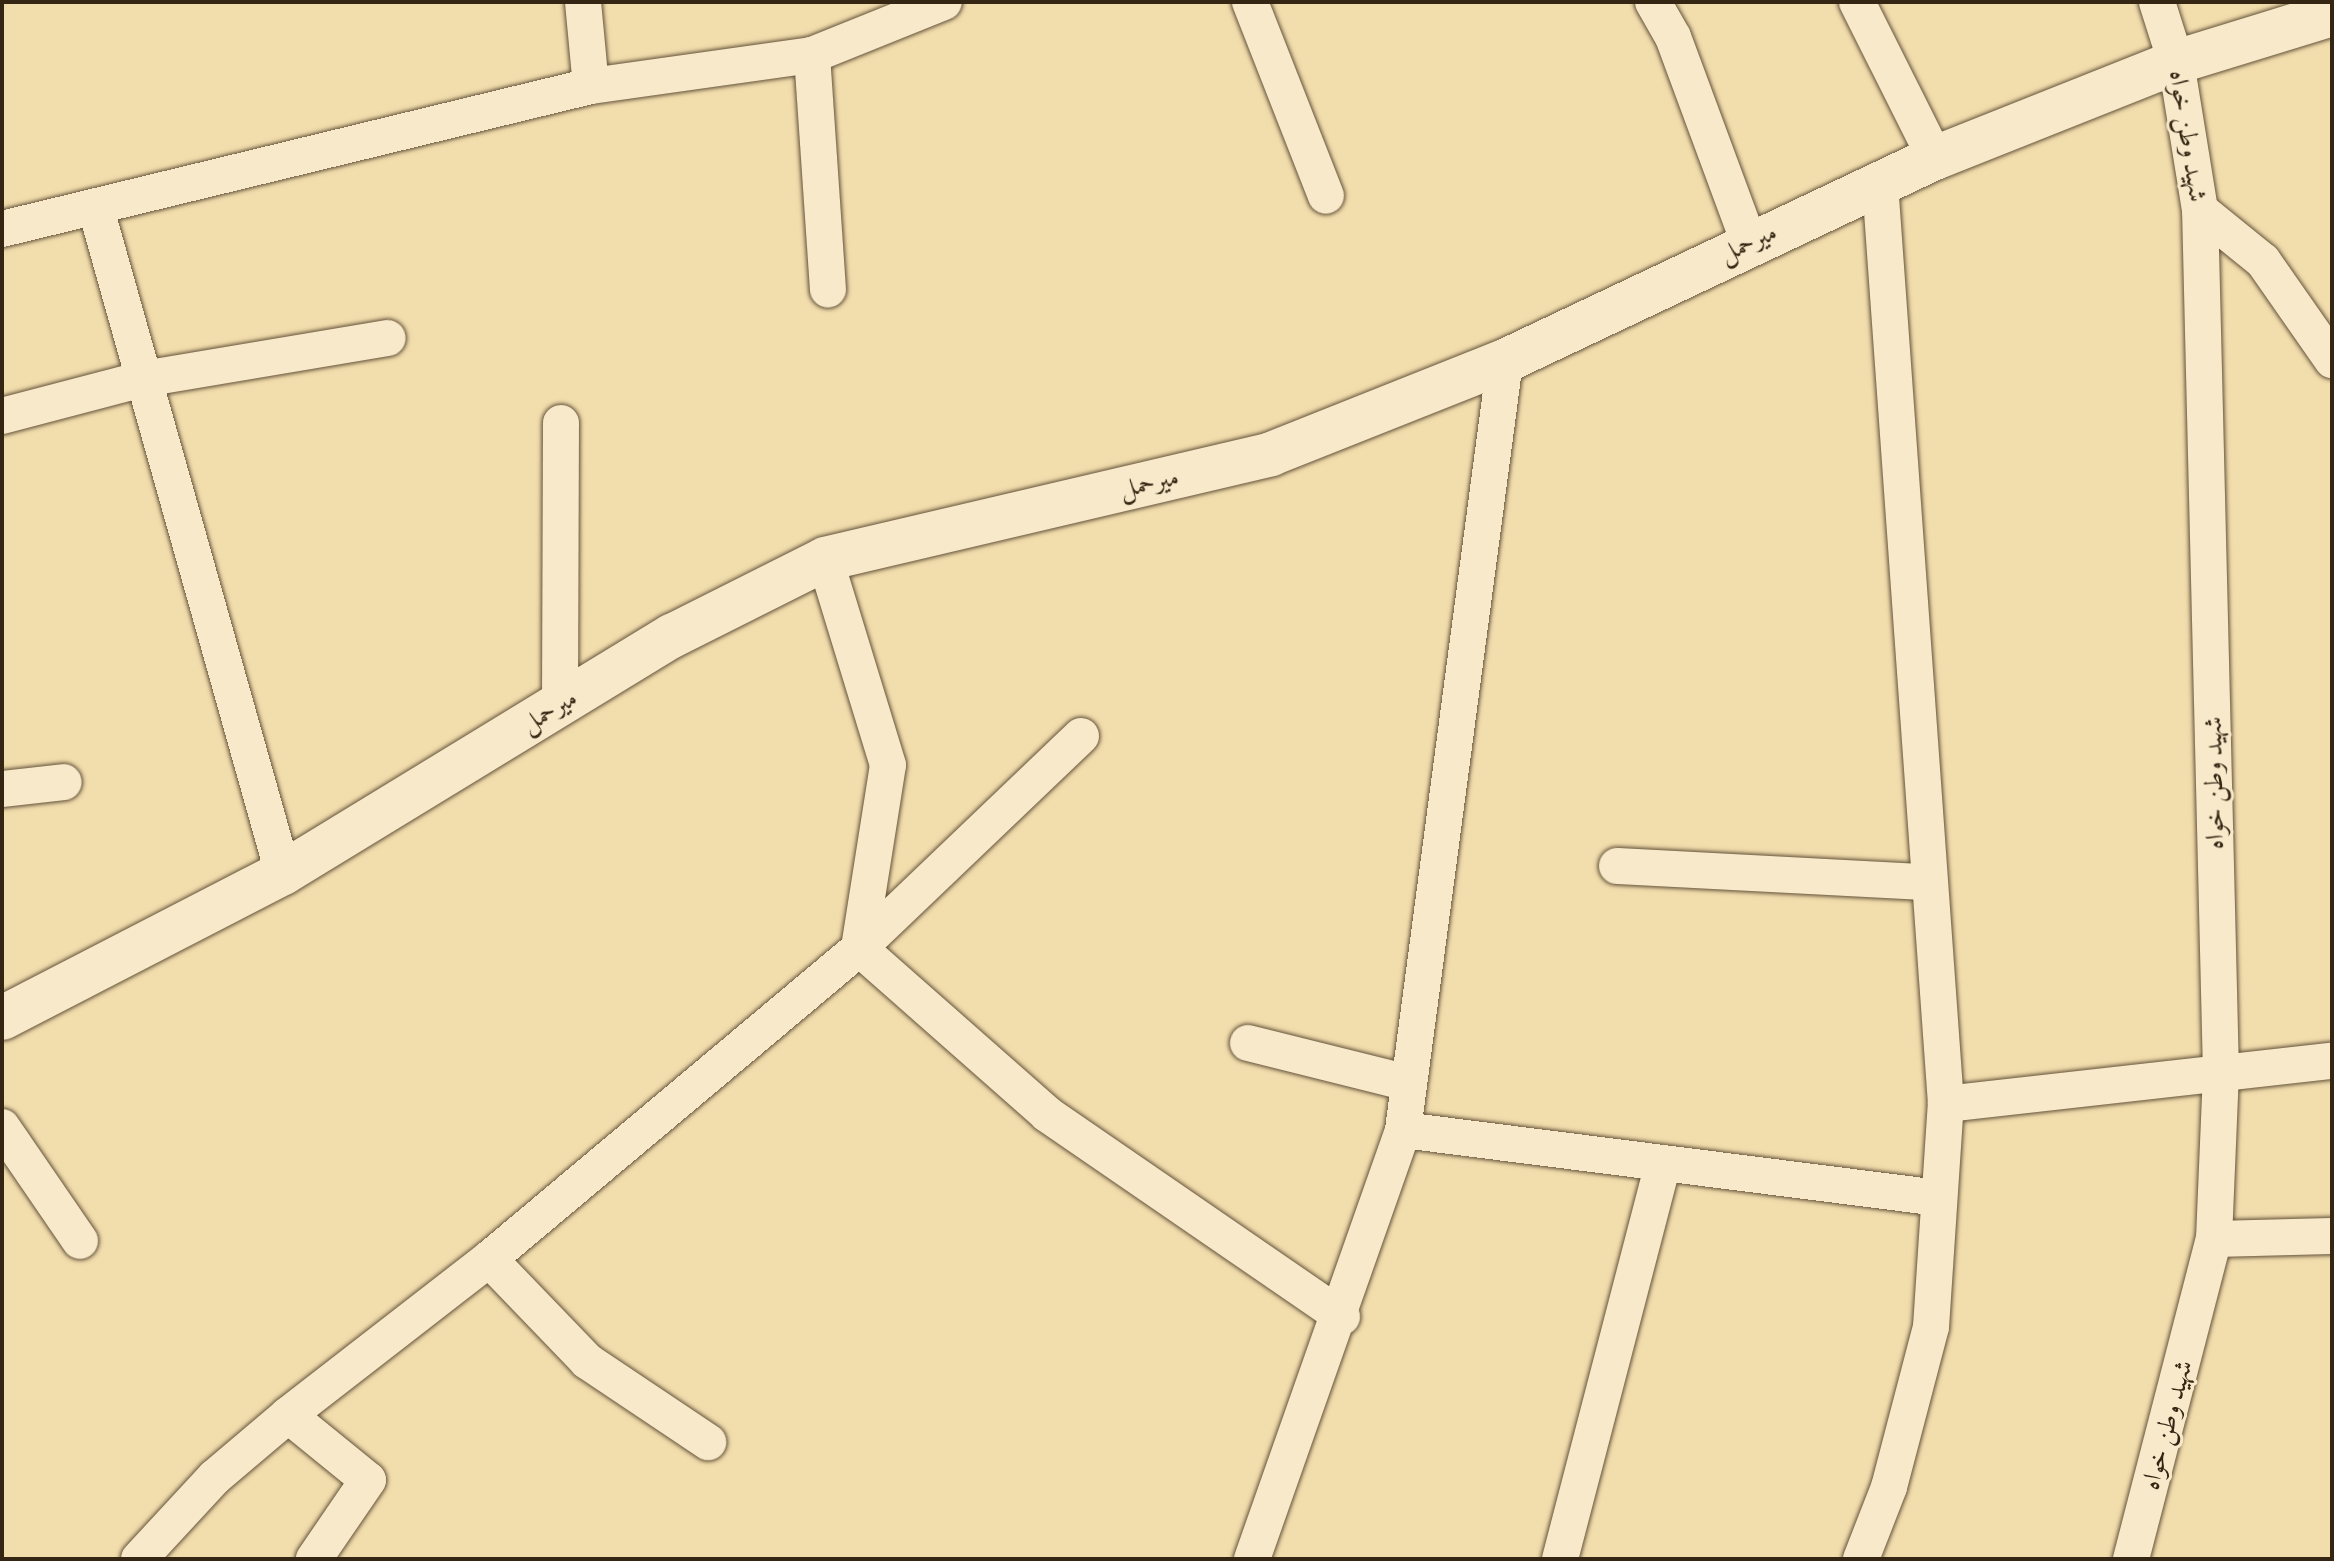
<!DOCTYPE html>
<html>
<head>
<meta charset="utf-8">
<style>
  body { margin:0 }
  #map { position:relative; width:2334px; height:1561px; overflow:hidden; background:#f2ddad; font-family:"IM FELL French Canon",Amiri,serif }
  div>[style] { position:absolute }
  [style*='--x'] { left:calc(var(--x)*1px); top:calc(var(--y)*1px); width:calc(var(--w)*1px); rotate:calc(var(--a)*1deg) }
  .roads { filter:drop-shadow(0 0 2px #64533a) drop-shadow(0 0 2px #64533a) }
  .street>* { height:36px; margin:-18px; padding:0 18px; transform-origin:18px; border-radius:18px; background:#f7e9ca }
  .secondary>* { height:44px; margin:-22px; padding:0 22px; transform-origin:22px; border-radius:22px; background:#f7e9ca }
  span { translate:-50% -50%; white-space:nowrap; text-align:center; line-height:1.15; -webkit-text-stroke:6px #f7e9ca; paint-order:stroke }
  .street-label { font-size:26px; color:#352513 }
  .frame { position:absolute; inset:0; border:4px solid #352513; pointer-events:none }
</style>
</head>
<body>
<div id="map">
  <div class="roads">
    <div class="street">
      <div style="--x:583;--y:2;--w:84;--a:84.6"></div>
      <div style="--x:1250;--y:2;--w:208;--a:68.6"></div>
      <div style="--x:1653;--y:2;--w:40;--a:60.3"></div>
      <div style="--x:1673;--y:37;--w:219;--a:69.7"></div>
      <div style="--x:1857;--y:2;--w:174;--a:63.4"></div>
      <div style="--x:812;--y:55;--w:235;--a:86.1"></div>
      <div style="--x:96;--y:209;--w:690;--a:74.27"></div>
      <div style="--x:2200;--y:210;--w:81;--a:39"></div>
      <div style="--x:2263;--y:261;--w:121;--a:55.1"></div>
      <div style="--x:2;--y:229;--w:606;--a:-13.65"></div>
      <div style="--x:591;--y:86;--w:223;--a:-8"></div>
      <div style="--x:812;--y:55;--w:142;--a:-21.9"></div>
      <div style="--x:2;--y:416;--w:146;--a:-14.7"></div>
      <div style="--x:143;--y:379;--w:248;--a:-9.5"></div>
      <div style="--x:560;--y:704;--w:281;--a:-89.8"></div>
      <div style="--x:1081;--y:736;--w:307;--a:136.3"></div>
      <div style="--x:859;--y:948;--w:251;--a:41.4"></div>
      <div style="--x:1047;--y:1114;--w:358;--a:34.5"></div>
      <div style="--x:2;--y:789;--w:62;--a:-6.4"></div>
      <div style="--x:1617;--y:866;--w:309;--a:3"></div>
      <div style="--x:1248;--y:1043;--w:165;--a:14"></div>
      <div style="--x:1946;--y:1104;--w:388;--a:-6.4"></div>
      <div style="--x:2;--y:1127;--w:138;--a:55.6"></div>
      <div style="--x:1403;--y:1130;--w:540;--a:7.23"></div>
      <div style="--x:2214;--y:1239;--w:118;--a:-1.5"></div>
      <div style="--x:489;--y:1259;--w:141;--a:46.1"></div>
      <div style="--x:587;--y:1361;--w:146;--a:33.8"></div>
      <div style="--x:288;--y:1415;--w:103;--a:39.1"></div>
      <div style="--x:368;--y:1480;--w:96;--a:124.4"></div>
      <div style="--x:139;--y:1559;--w:112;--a:-47.2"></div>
      <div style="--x:215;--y:1477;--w:96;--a:-40.3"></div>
      <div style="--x:288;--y:1415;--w:254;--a:-37.8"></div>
      <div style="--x:489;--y:1259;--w:483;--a:-40"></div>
      <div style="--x:859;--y:948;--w:185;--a:-81"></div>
      <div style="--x:888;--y:765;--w:215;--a:-107"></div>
      <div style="--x:1252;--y:1559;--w:455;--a:-70.6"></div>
      <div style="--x:1403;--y:1130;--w:776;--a:-82.44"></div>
      <div style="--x:1560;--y:1559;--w:409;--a:-75.4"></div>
      <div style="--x:1861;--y:1559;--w:77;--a:-68.7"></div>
      <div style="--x:1889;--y:1487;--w:165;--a:-75.3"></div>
      <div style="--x:1931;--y:1327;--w:224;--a:-86.2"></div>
      <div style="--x:1946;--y:1104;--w:923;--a:-94.1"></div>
      <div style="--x:2131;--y:1559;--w:331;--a:-75.5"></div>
      <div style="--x:2214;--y:1239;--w:166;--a:-87.6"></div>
      <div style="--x:2221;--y:1073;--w:863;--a:-91.39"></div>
      <div style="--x:2200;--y:210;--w:150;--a:-99.2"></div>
      <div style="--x:2176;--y:62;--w:63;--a:-107.6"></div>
    </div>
    <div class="secondary">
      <div style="--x:2;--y:1018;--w:316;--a:-27.3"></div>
      <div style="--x:283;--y:873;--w:456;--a:-31.4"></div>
      <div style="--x:672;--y:636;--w:171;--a:-26.7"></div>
      <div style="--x:825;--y:559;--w:458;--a:-13.2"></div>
      <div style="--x:1271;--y:454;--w:252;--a:-21.7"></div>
      <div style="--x:1505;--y:361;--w:476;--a:-25.3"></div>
      <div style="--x:1935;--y:158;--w:259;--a:-21.7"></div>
      <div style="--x:2176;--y:62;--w:163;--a:-17.1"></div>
    </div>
  </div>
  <div class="street-label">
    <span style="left:2188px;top:136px;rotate:81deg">شهید وطن خواه</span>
    <span style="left:1748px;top:243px;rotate:-25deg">میرحمل</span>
    <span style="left:1149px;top:483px;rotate:-13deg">میرحمل</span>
    <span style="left:549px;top:711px;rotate:-31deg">میرحمل</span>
    <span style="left:2214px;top:783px;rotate:-91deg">شهید وطن خواه</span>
    <span style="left:2167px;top:1425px;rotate:-75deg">شهید وطن خواه</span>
  </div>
  <div class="frame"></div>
</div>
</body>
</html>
